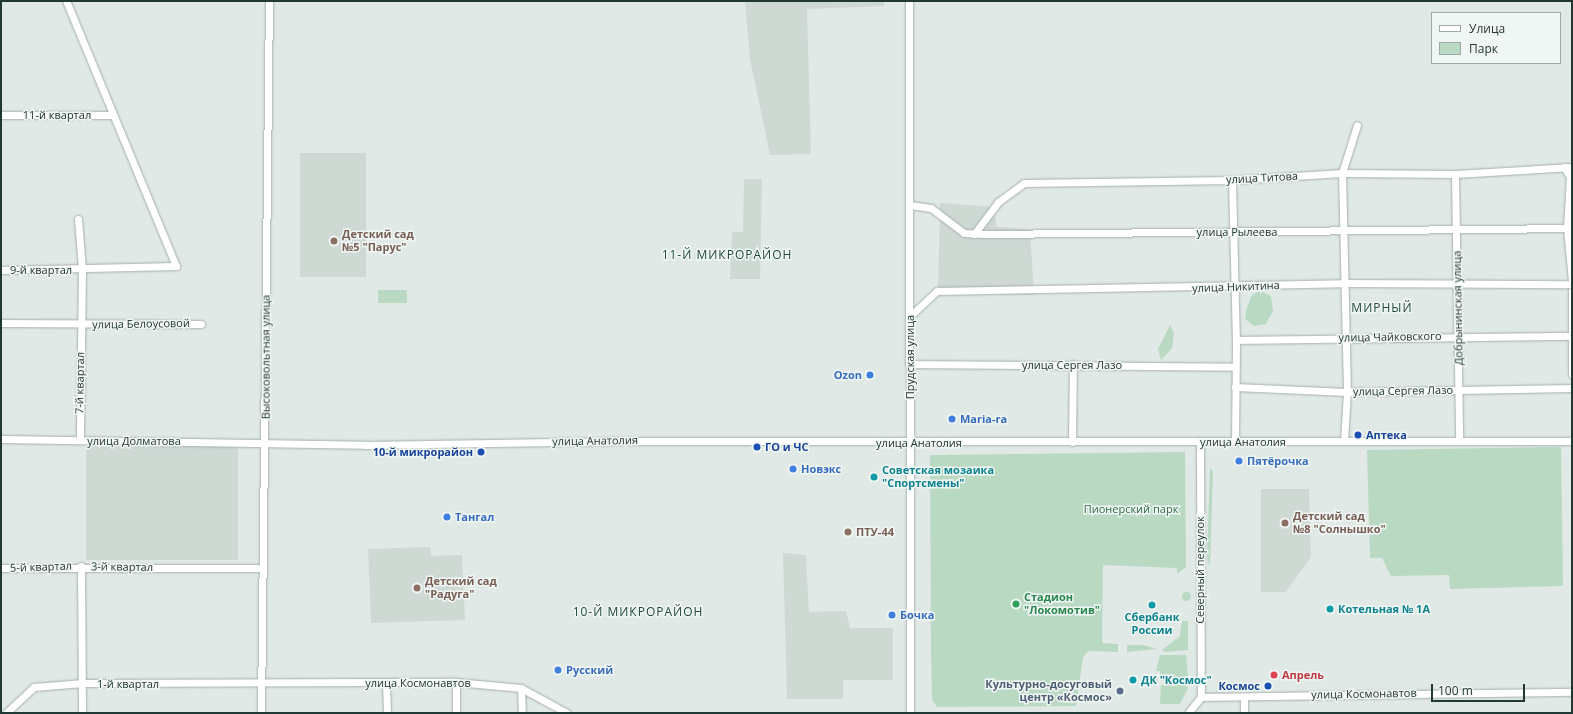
<!DOCTYPE html>
<html>
<head>
<meta charset="utf-8">
<style>
  body { margin:0 }
  #map { position:relative; width:1573px; height:714px; overflow:hidden; background:#e0e9e5; font-family:"Open Sans",sans-serif }
  div>[style] { position:absolute }
  [style*='--x'] { left:calc(var(--x)*1px); top:calc(var(--y)*1px); width:calc(var(--w)*1px); rotate:calc(var(--a)*1deg) }
  .built>* { inset:0; background:#ced9d4; transform-origin:0 0 }
  .green>* { inset:0; background:#bad9c2; transform-origin:0 0 }
  .round { border-radius:50% }
  .roads { filter:drop-shadow(0 0 1px #a3b0ac) drop-shadow(0 0 1px #a3b0ac) }
  .minor>* { height:7px; margin:-3.5px; padding:0 3.5px; transform-origin:3.5px; border-radius:3.5px; background:#fff }
  .dots>* { width:11px; height:11px; translate:-50% -50%; box-sizing:border-box; border:2px solid #f0f6f3; border-radius:50% }
  span { translate:-50% -50%; white-space:nowrap; text-align:center; line-height:1.15; -webkit-text-stroke:3px #f0f6f3; paint-order:stroke }
  .street-label { font-size:11px; color:#223832 }
  .education-label { font-size:11px; color:#785e54; font-weight:700 }
  .left { translate:0 -50%; text-align:left }
  .shop-label { font-size:11px; color:#366cbe; font-weight:700 }
  .right { translate:-100% -50%; text-align:right }
  .transit-label { font-size:11px; color:#164399; font-weight:700 }
  .culture-label { font-size:11px; color:#0d838f; font-weight:700 }
  .park-label { font-size:11px; color:#306b46 }
  .leisure-label { font-size:11px; color:#27864d; font-weight:700 }
  .health-label { font-size:11px; color:#be3a42; font-weight:700 }
  .service-label { font-size:11px; color:#4e5e75; font-weight:700 }
  .neighbourhood-label { font-size:12px; color:#20483e; letter-spacing:1px }
  .frame { position:absolute; inset:0; border:2px solid #223832; pointer-events:none }
  .legend { position:absolute; left:1431px; top:12px; width:130px; height:52px; box-sizing:border-box; background:#f0f6f3; border:1px solid #9eaaa6; margin:0; padding:5px 7px; list-style:none; font-size:12px; color:#223832 }
  .legend li { display:flex; align-items:center; gap:8px; height:20px }
  .legend b { width:20px; border:1px solid #9eaaa6 }
  .scale { position:absolute; left:1431px; top:684px; width:94px; height:18px; box-sizing:border-box; border:2px solid #223832; border-top:0; padding-left:5px; font-size:12px; line-height:14px; white-space:nowrap; color:#223832; -webkit-text-stroke:3px #f0f6f3; paint-order:stroke }
</style>
</head>
<body>
<div id="map">
  <div class="built">
    <div style="clip-path:polygon(745px 1px,884px 1px,884px 6px,807px 9px,811px 154px,770px 155px,750px 59px)"></div>
    <div style="left:300px;top:153px;width:66px;height:124px"></div>
    <div style="clip-path:polygon(744px 179px,762px 179px,760px 279px,730px 279px,732px 232px,743px 232px)"></div>
    <div style="clip-path:polygon(940px 203px,993px 207px,997px 227px,1030px 229px,1034px 295px,938px 294px)"></div>
    <div style="left:86px;top:445px;width:152px;height:115px"></div>
    <div style="clip-path:polygon(1261px 489px,1309px 489px,1311px 557px,1286px 592px,1261px 592px)"></div>
    <div style="clip-path:polygon(430px 547px,431px 556px,462px 555px,465px 620px,371px 623px,368px 549px)"></div>
    <div style="clip-path:polygon(783px 553px,806px 555px,809px 612px,846px 611px,850px 628px,893px 628px,893px 680px,843px 680px,843px 699px,787px 699px)"></div>
  </div>
  <div class="green">
    <div style="left:378px;top:290px;width:29px;height:13px"></div>
    <div style="clip-path:polygon(1260px 291px,1271px 296px,1273px 311px,1266px 324px,1254px 326px,1245px 319px,1246px 310px,1252px 295px)"></div>
    <div style="clip-path:polygon(1170px 325px,1174px 333px,1172px 348px,1161px 360px,1158px 349px)"></div>
    <div style="clip-path:polygon(1561px 447px,1563px 586px,1450px 589px,1449px 575px,1391px 576px,1382px 558px,1370px 558px,1367px 450px)"></div>
    <div style="clip-path:polygon(1185px 452px,1186px 567px,1177px 574px,1177px 568px,1103px 565px,1102px 643px,1118px 644px,1118px 652px,1089px 651px,1083px 657px,1076px 706px,937px 707px,932px 699px,931px 651px,930px 455px)"></div>
    <div style="clip-path:polygon(1210px 467px,1213px 472px,1210px 566px,1207px 558px)"></div>
    <div class="round" style="left:1181.5px;top:591.5px;width:9px;height:9px"></div>
    <div style="clip-path:polygon(1182px 621px,1188px 621px,1188px 650px,1164px 652px,1162px 650px,1180px 636px)"></div>
    <div style="clip-path:polygon(1127px 645px,1143px 645px,1157px 649px,1127px 652px)"></div>
    <div style="clip-path:polygon(1160px 655px,1186px 655px,1188px 678px,1160px 680px,1160px 671px,1156px 671px)"></div>
    <div style="clip-path:polygon(1161px 685px,1187px 685px,1188px 688px,1180px 704px,1160px 704px)"></div>
  </div>
  <div class="roads">
    <div class="minor">
      <div style="--x:909;--y:1;--w:712;--a:89.92"></div>
      <div style="--x:1;--y:115;--w:111;--a:0"></div>
      <div style="--x:1564;--y:167;--w:12;--a:59"></div>
      <div style="--x:1570;--y:177;--w:51;--a:93.4"></div>
      <div style="--x:1567;--y:228;--w:53;--a:84.6"></div>
      <div style="--x:1455;--y:174;--w:267;--a:89.1"></div>
      <div style="--x:1232;--y:180;--w:160;--a:88.6"></div>
      <div style="--x:910;--y:205;--w:21;--a:8"></div>
      <div style="--x:931;--y:208;--w:41;--a:37.1"></div>
      <div style="--x:964;--y:233;--w:20;--a:3"></div>
      <div style="--x:984;--y:234;--w:588;--a:-0.58"></div>
      <div style="--x:78;--y:219;--w:50;--a:85.4"></div>
      <div style="--x:82;--y:269;--w:171;--a:90.7"></div>
      <div style="--x:974;--y:234;--w:40;--a:-53"></div>
      <div style="--x:998;--y:202;--w:32;--a:-36"></div>
      <div style="--x:1024;--y:183;--w:208;--a:-0.8"></div>
      <div style="--x:1232;--y:180;--w:110;--a:-3.6"></div>
      <div style="--x:1342;--y:173;--w:113;--a:0.5"></div>
      <div style="--x:1455;--y:174;--w:117;--a:-3.4"></div>
      <div style="--x:1;--y:270;--w:175;--a:-1.3"></div>
      <div style="--x:176;--y:266;--w:287;--a:-112.5"></div>
      <div style="--x:1572;--y:291;--w:83;--a:90"></div>
      <div style="--x:910;--y:316;--w:37;--a:-43"></div>
      <div style="--x:937;--y:291;--w:406;--a:-1.1"></div>
      <div style="--x:1343;--y:283;--w:229;--a:0.3"></div>
      <div style="--x:1;--y:323;--w:200;--a:0.3"></div>
      <div style="--x:910;--y:364;--w:324;--a:0.5"></div>
      <div style="--x:1235;--y:387;--w:112;--a:2.6"></div>
      <div style="--x:1347;--y:392;--w:225;--a:-1"></div>
      <div style="--x:1;--y:439;--w:364;--a:0.9"></div>
      <div style="--x:365;--y:445;--w:242;--a:-0.9"></div>
      <div style="--x:607;--y:441;--w:965;--a:0"></div>
      <div style="--x:1344;--y:441;--w:49;--a:-86.5"></div>
      <div style="--x:1347;--y:392;--w:219;--a:-91.3"></div>
      <div style="--x:1342;--y:173;--w:50;--a:-72.6"></div>
      <div style="--x:1072;--y:442;--w:78;--a:-89.3"></div>
      <div style="--x:1200;--y:442;--w:255;--a:89.8"></div>
      <div style="--x:1235;--y:442;--w:102;--a:-89.4"></div>
      <div style="--x:1236;--y:340;--w:336;--a:-0.7"></div>
      <div style="--x:81;--y:566;--w:147;--a:89.6"></div>
      <div style="--x:1;--y:568;--w:261;--a:0"></div>
      <div style="--x:456;--y:682;--w:31;--a:90"></div>
      <div style="--x:386;--y:683;--w:30;--a:88"></div>
      <div style="--x:521;--y:688;--w:25;--a:88"></div>
      <div style="--x:1244;--y:697;--w:16;--a:90"></div>
      <div style="--x:6;--y:713;--w:38;--a:-43"></div>
      <div style="--x:34;--y:687;--w:49;--a:-4.7"></div>
      <div style="--x:83;--y:683;--w:373;--a:-0.2"></div>
      <div style="--x:456;--y:682;--w:65;--a:5.3"></div>
      <div style="--x:521;--y:688;--w:52;--a:28.5"></div>
      <div style="--x:261;--y:713;--w:712;--a:-89.36"></div>
      <div style="--x:1188;--y:713;--w:21;--a:-51"></div>
      <div style="--x:1201;--y:697;--w:371;--a:-0.8"></div>
    </div>
  </div>
  <div class="dots">
    <div style="left:334px;top:241px;background:#8d6e63"></div>
    <div style="left:870px;top:375px;background:#3f7fe0"></div>
    <div style="left:952px;top:419px;background:#3f7fe0"></div>
    <div style="left:1358px;top:435px;background:#1a4fb4"></div>
    <div style="left:757px;top:447px;background:#1a4fb4"></div>
    <div style="left:481px;top:452px;background:#1a4fb4"></div>
    <div style="left:1239px;top:461px;background:#3f7fe0"></div>
    <div style="left:793px;top:469px;background:#3f7fe0"></div>
    <div style="left:874px;top:477px;background:#0f9aa8"></div>
    <div style="left:447px;top:517px;background:#3f7fe0"></div>
    <div style="left:1285px;top:523px;background:#8d6e63"></div>
    <div style="left:848px;top:532px;background:#8d6e63"></div>
    <div style="left:417px;top:588px;background:#8d6e63"></div>
    <div style="left:1016px;top:604px;background:#2e9e5b"></div>
    <div style="left:1152px;top:605px;background:#0f9aa8"></div>
    <div style="left:1330px;top:609px;background:#0f9aa8"></div>
    <div style="left:892px;top:615px;background:#3f7fe0"></div>
    <div style="left:558px;top:670px;background:#3f7fe0"></div>
    <div style="left:1274px;top:675px;background:#e0444e"></div>
    <div style="left:1133px;top:680px;background:#0f9aa8"></div>
    <div style="left:1268px;top:686px;background:#1a4fb4"></div>
    <div style="left:1120px;top:691px;background:#5c6f8a"></div>
  </div>
  <div class="street-label">
    <span style="left:57px;top:115px">11-й квартал</span>
    <span style="left:1262px;top:178px;rotate:-3deg">улица Титова</span>
    <span style="left:1237px;top:232px">улица Рылеева</span>
    <span style="left:41px;top:270px">9-й квартал</span>
    <span style="left:1236px;top:287px;rotate:-2deg">улица Никитина</span>
    <span style="left:1458px;top:308px;rotate:-91deg">Добрынинская улица</span>
    <span style="left:141px;top:324px;rotate:-1deg">улица Белоусовой</span>
    <span style="left:1390px;top:337px;rotate:-1deg">улица Чайковского</span>
    <span style="left:266px;top:357px;rotate:-90deg">Высоковольтная улица</span>
    <span style="left:910px;top:357px;rotate:-90deg">Прудская улица</span>
    <span style="left:1072px;top:365px">улица Сергея Лазо</span>
    <span style="left:80px;top:383px;rotate:-89deg">7-й квартал</span>
    <span style="left:1403px;top:391px;rotate:-1deg">улица Сергея Лазо</span>
    <span style="left:134px;top:441px">улица Долматова</span>
    <span style="left:595px;top:441px;rotate:-1deg">улица Анатолия</span>
    <span style="left:1243px;top:442px">улица Анатолия</span>
    <span style="left:919px;top:443px">улица Анатолия</span>
    <span style="left:41px;top:567px;rotate:-2deg">5-й квартал</span>
    <span style="left:122px;top:567px;rotate:1deg">3-й квартал</span>
    <span style="left:1200px;top:570px;rotate:-90deg">Северный переулок</span>
    <span style="left:418px;top:683px">улица Космонавтов</span>
    <span style="left:128px;top:684px">1-й квартал</span>
    <span style="left:1364px;top:694px;rotate:-1deg">улица Космонавтов</span>
  </div>
  <div class="education-label">
    <span class="left" style="left:342px;top:241px">Детский сад<br>№5 "Парус"</span>
    <span class="left" style="left:1293px;top:523px">Детский сад<br>№8 "Солнышко"</span>
    <span class="left" style="left:856px;top:532px">ПТУ-44</span>
    <span class="left" style="left:425px;top:588px">Детский сад<br>"Радуга"</span>
  </div>
  <div class="shop-label">
    <span class="right" style="left:862px;top:375px">Ozon</span>
    <span class="left" style="left:960px;top:419px">Maria-ra</span>
    <span class="left" style="left:1247px;top:461px">Пятёрочка</span>
    <span class="left" style="left:801px;top:469px">Новэкс</span>
    <span class="left" style="left:455px;top:517px">Тангал</span>
    <span class="left" style="left:900px;top:615px">Бочка</span>
    <span class="left" style="left:566px;top:670px">Русский</span>
  </div>
  <div class="transit-label">
    <span class="left" style="left:1366px;top:435px">Аптека</span>
    <span class="left" style="left:765px;top:447px">ГО и ЧС</span>
    <span class="right" style="left:473px;top:452px">10-й микрорайон</span>
    <span class="right" style="left:1260px;top:686px">Космос</span>
  </div>
  <div class="culture-label">
    <span class="left" style="left:882px;top:477px">Советская мозаика<br>"Спортсмены"</span>
    <span class="left" style="left:1338px;top:609px">Котельная № 1А</span>
    <span style="left:1152px;top:624px">Сбербанк<br>России</span>
    <span class="left" style="left:1141px;top:680px">ДК "Космос"</span>
  </div>
  <div class="park-label">
    <span style="left:1131px;top:509px">Пионерский парк</span>
  </div>
  <div class="leisure-label">
    <span class="left" style="left:1024px;top:604px">Стадион<br>"Локомотив"</span>
  </div>
  <div class="health-label">
    <span class="left" style="left:1282px;top:675px">Апрель</span>
  </div>
  <div class="service-label">
    <span class="right" style="left:1112px;top:691px">Культурно-досуговый<br>центр «Космос»</span>
  </div>
  <div class="neighbourhood-label">
    <span style="left:727px;top:255px">11-Й МИКРОРАЙОН</span>
    <span style="left:1382px;top:308px">МИРНЫЙ</span>
    <span style="left:638px;top:612px">10-Й МИКРОРАЙОН</span>
  </div>
  <div class="frame"></div>
  <ul class="legend">
  <li><b style="height:5px;background:#fff"></b>Улица</li>
  <li><b style="height:11px;background:#bad9c2"></b>Парк</li>
  </ul>
  <div class="scale">100 m</div>
</div>
</body>
</html>
